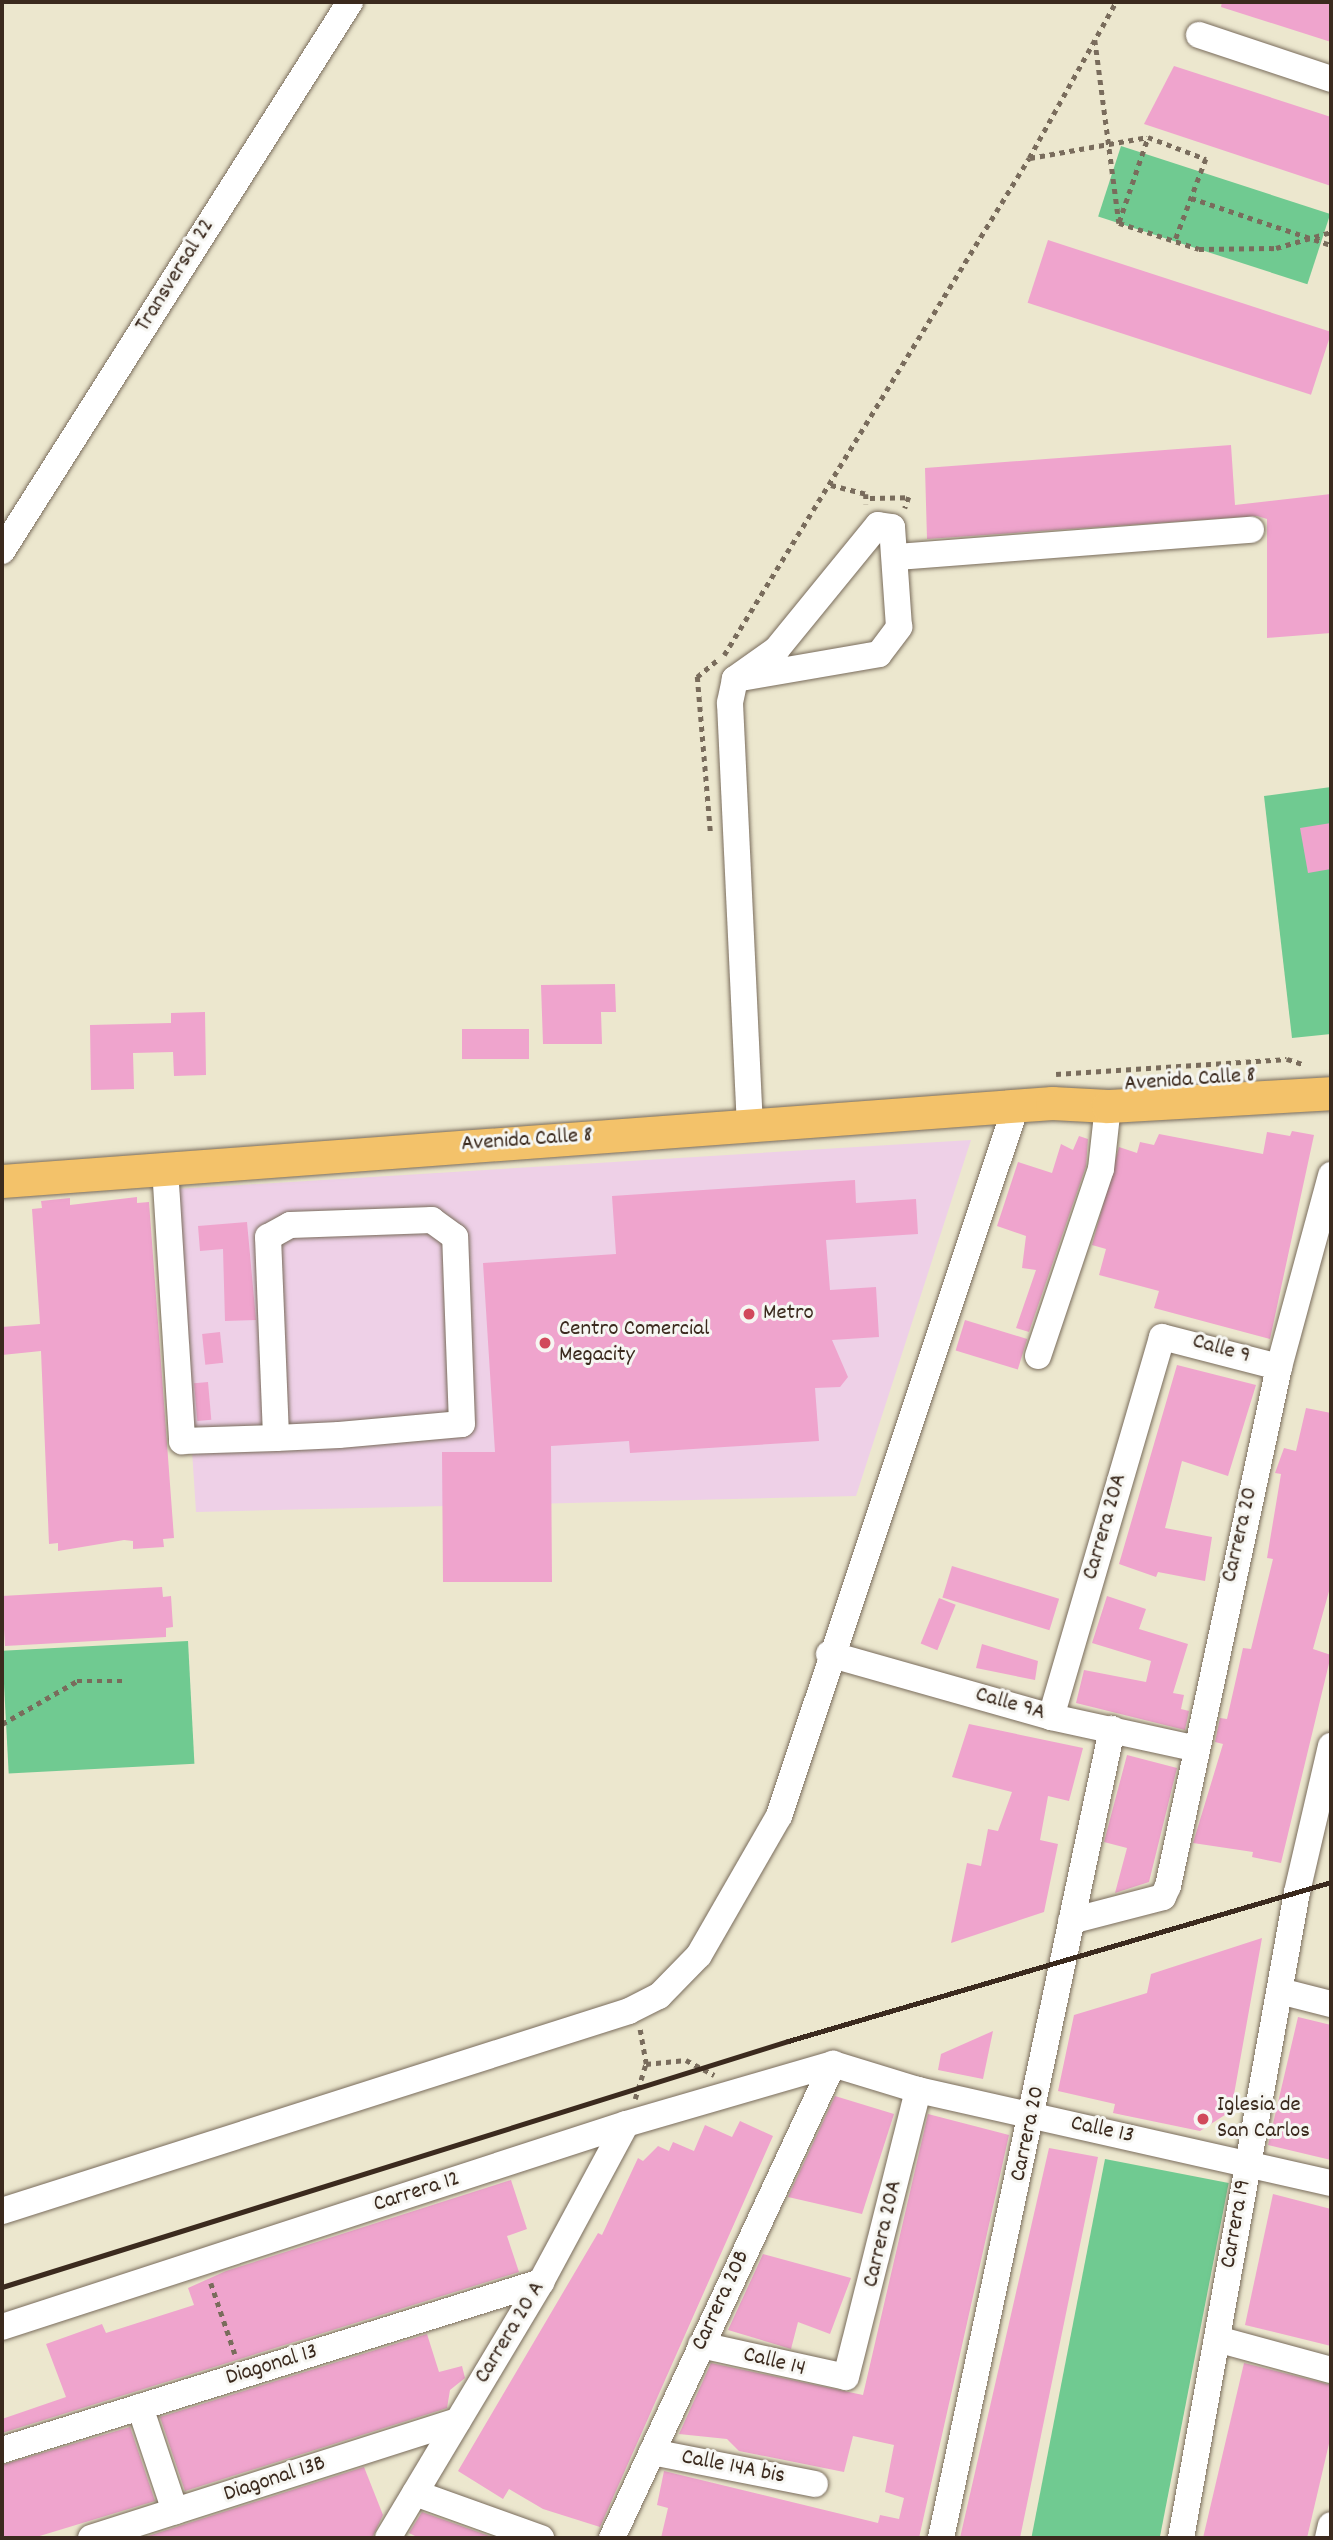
<!DOCTYPE html>
<html>
<head>
<meta charset="utf-8">
<style>
  body { margin:0 }
  #map { position:relative; width:1333px; height:2540px; overflow:hidden; background:#ece7ce; font-family:Dekko,sans-serif }
  div>[style] { position:absolute }
  [style*='--x'] { left:calc(var(--x)*1px); top:calc(var(--y)*1px); width:calc(var(--w)*1px); rotate:calc(var(--a)*1deg) }
  .built>* { inset:0; background:#eed0e7 }
  .green>* { inset:0; background:#70ca91; transform-origin:0 0 }
  .building>* { inset:0; background:#efa4cd; transform-origin:0 0 }
  .path>* { height:4.5px; margin-top:-2.25px; transform-origin:0; background:repeating-linear-gradient(90deg,#796c5c 0 5px,transparent 0 10px) }
  .roads { filter:drop-shadow(0 0 2px #796c5c) drop-shadow(0 0 2px #796c5c) }
  .minor>* { height:26px; margin:-13px; padding:0 13px; transform-origin:13px; border-radius:13px; background:#fff }
  .major>* { height:33px; margin:-16.5px; padding:0 16.5px; transform-origin:16.5px; border-radius:16.5px; background:#f3c26a }
  .rail>* { height:5px; margin:-2.5px; padding:0 2.5px; transform-origin:2.5px; border-radius:2.5px; background:#3b2a1e }
  .dots>* { width:19px; height:19px; translate:-50% -50%; box-sizing:border-box; border:4px solid #f6f6f2; border-radius:50% }
  span { translate:-50% -50%; white-space:nowrap; text-align:center; line-height:1.15; -webkit-text-stroke:6px #f6f6f2; paint-order:stroke }
  .street-label { font-size:23px; color:#3b2a1e }
  .poi-label { font-size:23px; color:#3b2a1e }
  .left { translate:0 -50%; text-align:left }
  .frame { position:absolute; inset:0; border:4px solid #3b2a1e; pointer-events:none }
</style>
</head>
<body>
<div id="map">
  <div class="built">
    <div style="clip-path:polygon(971px 1140px,856px 1496px,196px 1512px,175px 1189px)"></div>
  </div>
  <div class="green">
    <div style="left:1121px;top:146px;width:220px;height:74px;rotate:18deg"></div>
    <div style="clip-path:polygon(1331px 787px,1331px 1034px,1292px 1038px,1264px 796px)"></div>
    <div style="left:188px;top:1641px;width:123px;height:186px;rotate:87deg"></div>
    <div style="left:1105px;top:2159px;width:126px;height:387px;rotate:11deg"></div>
  </div>
  <div class="building">
    <div style="clip-path:polygon(1222px 2px,1331px 2px,1331px 42px,1221px 7px)"></div>
    <div style="clip-path:polygon(1174px 66px,1331px 117px,1331px 186px,1144px 124px)"></div>
    <div style="left:1048px;top:240px;width:298px;height:66px;rotate:18deg"></div>
    <div style="clip-path:polygon(1231px 445px,1235px 505px,1331px 494px,1331px 633px,1267px 638px,1267px 519px,1257px 516px,927px 539px,925px 468px)"></div>
    <div style="clip-path:polygon(1331px 823px,1331px 869px,1308px 873px,1300px 828px)"></div>
    <div style="clip-path:polygon(615px 984px,616px 1012px,601px 1012px,602px 1044px,543px 1044px,541px 985px)"></div>
    <div style="clip-path:polygon(205px 1012px,206px 1075px,174px 1076px,173px 1052px,133px 1053px,134px 1089px,91px 1090px,90px 1025px,171px 1023px,171px 1013px)"></div>
    <div style="left:529px;top:1029px;width:30px;height:67px;rotate:90deg"></div>
    <div style="clip-path:polygon(1292px 1131px,1314px 1135px,1270px 1339px,1154px 1308px,1159px 1291px,1099px 1275px,1106px 1249px,1092px 1245px,1119px 1147px,1137px 1153px,1140px 1142px,1154px 1145px,1159px 1134px,1263px 1154px,1267px 1132px,1290px 1136px)"></div>
    <div style="clip-path:polygon(1079px 1136px,1088px 1139px,1086px 1166px,1029px 1332px,1016px 1328px,1036px 1270px,1022px 1268px,1026px 1236px,997px 1226px,1018px 1162px,1052px 1173px,1061px 1144px,1073px 1150px)"></div>
    <div style="clip-path:polygon(855px 1180px,856px 1203px,916px 1199px,918px 1234px,826px 1240px,830px 1290px,876px 1287px,879px 1337px,832px 1340px,848px 1377px,840px 1387px,815px 1388px,819px 1441px,630px 1453px,629px 1441px,551px 1446px,552px 1582px,443px 1582px,442px 1452px,495px 1452px,483px 1263px,616px 1254px,612px 1196px)"></div>
    <div style="clip-path:polygon(137px 1197px,137px 1203px,149px 1202px,174px 1538px,163px 1539px,164px 1547px,133px 1549px,133px 1541px,124px 1540px,58px 1551px,58px 1543px,49px 1544px,41px 1351px,2px 1355px,2px 1327px,40px 1324px,32px 1209px,42px 1208px,41px 1201px,70px 1198px,70px 1205px)"></div>
    <div style="clip-path:polygon(247px 1222px,256px 1320px,225px 1321px,223px 1249px,200px 1251px,198px 1226px)"></div>
    <div style="left:965px;top:1320px;width:65px;height:32px;rotate:17deg"></div>
    <div style="left:220px;top:1332px;width:31px;height:18px;rotate:84deg"></div>
    <div style="clip-path:polygon(1177px 1365px,1256px 1385px,1228px 1476px,1182px 1461px,1165px 1528px,1212px 1537px,1205px 1581px,1158px 1572px,1156px 1577px,1119px 1564px)"></div>
    <div style="left:208px;top:1382px;width:38px;height:14px;rotate:85deg"></div>
    <div style="clip-path:polygon(1306px 1408px,1331px 1413px,1331px 1584px,1313px 1649px,1331px 1655px,1281px 1863px,1252px 1857px,1253px 1852px,1193px 1843px,1223px 1744px,1215px 1742px,1220px 1718px,1227px 1719px,1243px 1648px,1251px 1649px,1273px 1559px,1267px 1558px,1281px 1474px,1275px 1473px,1284px 1448px,1296px 1451px)"></div>
    <div style="left:952px;top:1566px;width:112px;height:33px;rotate:17deg"></div>
    <div style="clip-path:polygon(162px 1587px,163px 1597px,171px 1596px,173px 1627px,166px 1628px,166px 1637px,5px 1646px,2px 1596px)"></div>
    <div style="clip-path:polygon(1107px 1596px,1146px 1609px,1139px 1629px,1188px 1644px,1173px 1693px,1184px 1695px,1181px 1709px,1189px 1711px,1185px 1730px,1076px 1703px,1084px 1670px,1146px 1682px,1151px 1661px,1092px 1643px)"></div>
    <div style="left:939px;top:1598px;width:18px;height:49px;rotate:22deg"></div>
    <div style="clip-path:polygon(982px 1644px,1038px 1661px,1035px 1680px,976px 1668px)"></div>
    <div style="clip-path:polygon(969px 1724px,1083px 1748px,1069px 1801px,1048px 1796px,1040px 1840px,1058px 1844px,1044px 1912px,951px 1943px,967px 1863px,981px 1866px,988px 1829px,998px 1831px,1012px 1792px,952px 1777px)"></div>
    <div style="clip-path:polygon(1127px 1755px,1177px 1768px,1149px 1882px,1115px 1893px,1127px 1848px,1104px 1842px)"></div>
    <div style="clip-path:polygon(1262px 1938px,1231px 2111px,1200px 2131px,1113px 2113px,1115px 2104px,1058px 2091px,1074px 2015px,1147px 1993px,1151px 1974px)"></div>
    <div style="clip-path:polygon(1298px 2017px,1331px 2025px,1331px 2160px,1268px 2145px)"></div>
    <div style="clip-path:polygon(993px 2031px,983px 2079px,938px 2070px,941px 2054px)"></div>
    <div style="clip-path:polygon(835px 2096px,894px 2114px,862px 2214px,788px 2197px)"></div>
    <div style="clip-path:polygon(928px 2114px,1009px 2135px,919px 2538px,661px 2538px,668px 2508px,657px 2505px,664px 2471px,878px 2523px,880px 2515px,899px 2519px,904px 2498px,885px 2492px,894px 2445px,853px 2436px,844px 2472px,739px 2451px,727px 2439px,679px 2434px,711px 2363px,863px 2395px)"></div>
    <div style="clip-path:polygon(740px 2121px,773px 2136px,600px 2527px,543px 2509px,509px 2489px,503px 2499px,458px 2471px,598px 2233px,602px 2235px,638px 2158px,643px 2161px,658px 2146px,669px 2151px,673px 2142px,694px 2151px,705px 2125px,732px 2137px)"></div>
    <div style="clip-path:polygon(1049px 2148px,1098px 2157px,1020px 2538px,960px 2538px)"></div>
    <div style="clip-path:polygon(511px 2180px,527px 2229px,507px 2236px,519px 2272px,2px 2433px,2px 2419px,66px 2397px,46px 2344px,102px 2324px,106px 2333px,194px 2305px,188px 2288px,226px 2271px)"></div>
    <div style="clip-path:polygon(1273px 2194px,1331px 2209px,1331px 2346px,1245px 2325px)"></div>
    <div style="clip-path:polygon(763px 2254px,851px 2278px,830px 2334px,798px 2322px,791px 2349px,728px 2330px)"></div>
    <div style="clip-path:polygon(427px 2334px,439px 2372px,462px 2366px,465px 2378px,450px 2390px,447px 2408px,185px 2491px,160px 2417px)"></div>
    <div style="clip-path:polygon(1244px 2363px,1331px 2385px,1331px 2435px,1307px 2538px,1203px 2538px)"></div>
    <div style="clip-path:polygon(130px 2427px,155px 2501px,33px 2538px,2px 2538px,2px 2465px)"></div>
    <div style="clip-path:polygon(364px 2467px,383px 2515px,372px 2538px,142px 2538px)"></div>
    <div style="clip-path:polygon(422px 2512px,495px 2538px,419px 2538px,409px 2533px)"></div>
  </div>
  <div class="path">
    <div style="--x:1095;--y:40;--w:185;--a:82.5"></div>
    <div style="--x:1119;--y:223;--w:84;--a:18"></div>
    <div style="--x:1199;--y:249;--w:77;--a:-0.7"></div>
    <div style="--x:1276;--y:248;--w:57;--a:-16.2"></div>
    <div style="--x:1030;--y:158;--w:120;--a:-10.1"></div>
    <div style="--x:1148;--y:137;--w:62;--a:20.8"></div>
    <div style="--x:1206;--y:159;--w:88;--a:110.7"></div>
    <div style="--x:1191;--y:198;--w:148;--a:18.6"></div>
    <div style="--x:1119;--y:222;--w:90;--a:-71.2"></div>
    <div style="--x:831;--y:485;--w:36;--a:14"></div>
    <div style="--x:866;--y:494;--w:10;--a:90"></div>
    <div style="--x:870;--y:498;--w:39;--a:-1"></div>
    <div style="--x:909;--y:497;--w:12;--a:110"></div>
    <div style="--x:724;--y:655;--w:583;--a:-58.46"></div>
    <div style="--x:1029;--y:158;--w:179;--a:-60.9"></div>
    <div style="--x:710;--y:831;--w:155;--a:-94.8"></div>
    <div style="--x:697;--y:677;--w:26;--a:-40"></div>
    <div style="--x:1056;--y:1074;--w:231;--a:-3.7"></div>
    <div style="--x:1287;--y:1059;--w:19;--a:18"></div>
    <div style="--x:2;--y:1724;--w:86;--a:-29.8"></div>
    <div style="--x:77;--y:1681;--w:49;--a:0"></div>
    <div style="--x:646;--y:2064;--w:40;--a:-5.7"></div>
    <div style="--x:686;--y:2060;--w:32;--a:28"></div>
    <div style="--x:635;--y:2099;--w:37;--a:-73"></div>
    <div style="--x:646;--y:2064;--w:35;--a:-100"></div>
    <div style="--x:211;--y:2283;--w:75;--a:71.3"></div>
  </div>
  <div class="roads">
    <div class="minor">
      <div style="--x:1199;--y:35;--w:139;--a:18.4"></div>
      <div style="--x:2;--y:551;--w:650;--a:-57.63"></div>
      <div style="--x:897;--y:557;--w:355;--a:-4.4"></div>
      <div style="--x:735;--y:679;--w:146;--a:-9.8"></div>
      <div style="--x:879;--y:654;--w:34;--a:-53"></div>
      <div style="--x:899;--y:627;--w:100;--a:-94"></div>
      <div style="--x:892;--y:527;--w:14;--a:-172"></div>
      <div style="--x:878;--y:525;--w:160;--a:129.2"></div>
      <div style="--x:777;--y:649;--w:52;--a:144.5"></div>
      <div style="--x:735;--y:679;--w:25;--a:102"></div>
      <div style="--x:730;--y:703;--w:421;--a:87.3"></div>
      <div style="--x:165;--y:1168;--w:274;--a:86.4"></div>
      <div style="--x:182;--y:1441;--w:94;--a:-1.8"></div>
      <div style="--x:276;--y:1438;--w:63;--a:-2.7"></div>
      <div style="--x:339;--y:1435;--w:123;--a:-5.1"></div>
      <div style="--x:462;--y:1424;--w:187;--a:-92.1"></div>
      <div style="--x:455;--y:1237;--w:29;--a:-144"></div>
      <div style="--x:432;--y:1220;--w:142;--a:178"></div>
      <div style="--x:290;--y:1225;--w:25;--a:151"></div>
      <div style="--x:268;--y:1237;--w:201;--a:87.7"></div>
      <div style="--x:1038;--y:1356;--w:197;--a:-71.4"></div>
      <div style="--x:1101;--y:1169;--w:63;--a:-83.7"></div>
      <div style="--x:829;--y:1654;--w:231;--a:15.8"></div>
      <div style="--x:1051;--y:1717;--w:145;--a:12.3"></div>
      <div style="--x:1051;--y:1717;--w:396;--a:-73.7"></div>
      <div style="--x:1162;--y:1337;--w:121;--a:14.4"></div>
      <div style="--x:1071;--y:1921;--w:95;--a:-14.6"></div>
      <div style="--x:1163;--y:1897;--w:12;--a:-66"></div>
      <div style="--x:1168;--y:1886;--w:531;--a:-77.93"></div>
      <div style="--x:1279;--y:1367;--w:199;--a:-74.8"></div>
      <div style="--x:1280;--y:1991;--w:53;--a:14.3"></div>
      <div style="--x:833;--y:2064;--w:89;--a:17"></div>
      <div style="--x:918;--y:2090;--w:423;--a:12.7"></div>
      <div style="--x:2;--y:2211;--w:658;--a:-17.69"></div>
      <div style="--x:629;--y:2011;--w:34;--a:-27"></div>
      <div style="--x:659;--y:1996;--w:57;--a:-45.7"></div>
      <div style="--x:699;--y:1955;--w:160;--a:-60.1"></div>
      <div style="--x:779;--y:1816;--w:749;--a:-71.54"></div>
      <div style="--x:2;--y:2327;--w:656;--a:-18.02"></div>
      <div style="--x:626;--y:2124;--w:216;--a:-16.2"></div>
      <div style="--x:1217;--y:2339;--w:118;--a:15.2"></div>
      <div style="--x:701;--y:2345;--w:148;--a:12.4"></div>
      <div style="--x:846;--y:2377;--w:296;--a:-75.9"></div>
      <div style="--x:140;--y:2407;--w:110;--a:71.4"></div>
      <div style="--x:2;--y:2450;--w:565;--a:-17.31"></div>
      <div style="--x:652;--y:2452;--w:166;--a:11.1"></div>
      <div style="--x:415;--y:2493;--w:134;--a:19.7"></div>
      <div style="--x:91;--y:2538;--w:385;--a:-17.7"></div>
      <div style="--x:388;--y:2538;--w:298;--a:-59.1"></div>
      <div style="--x:541;--y:2282;--w:179;--a:-61.7"></div>
      <div style="--x:612;--y:2538;--w:523;--a:-65"></div>
      <div style="--x:941;--y:2538;--w:827;--a:-78.06"></div>
      <div style="--x:1181;--y:2538;--w:656;--a:-79.82"></div>
      <div style="--x:1297;--y:1892;--w:150;--a:-76.9"></div>
      <div style="--x:1328;--y:2538;--w:13;--a:-77"></div>
    </div>
    <div class="major">
      <div style="--x:2;--y:1181;--w:1053;--a:-4.25"></div>
      <div style="--x:1052;--y:1103;--w:56;--a:3.1"></div>
      <div style="--x:1108;--y:1106;--w:223;--a:-3.3"></div>
    </div>
  </div>
  <div class="rail">
    <div style="--x:2;--y:2287;--w:824;--a:-17.38"></div>
    <div style="--x:788;--y:2041;--w:566;--a:-16.32"></div>
  </div>
  <div class="dots">
    <div style="left:749px;top:1314px;background:#d1495b"></div>
    <div style="left:545px;top:1343px;background:#d1495b"></div>
    <div style="left:1203px;top:2119px;background:#d1495b"></div>
  </div>
  <div class="street-label">
    <span style="left:176px;top:276px;rotate:-58deg">Transversal 22</span>
    <span style="left:1190px;top:1081px;rotate:-4deg">Avenida Calle 8</span>
    <span style="left:527px;top:1141px;rotate:-4deg">Avenida Calle 8</span>
    <span style="left:1221px;top:1350px;rotate:16deg">Calle 9</span>
    <span style="left:1106px;top:1527px;rotate:-74deg">Carrera 20A</span>
    <span style="left:1241px;top:1535px;rotate:-77deg">Carrera 20</span>
    <span style="left:1010px;top:1705px;rotate:16deg">Calle 9A</span>
    <span style="left:1102px;top:2131px;rotate:12deg">Calle 13</span>
    <span style="left:1029px;top:2134px;rotate:-78deg">Carrera 20</span>
    <span style="left:417px;top:2193px;rotate:-18deg">Carrera 12</span>
    <span style="left:1237px;top:2224px;rotate:-80deg">Carrera 19</span>
    <span style="left:884px;top:2234px;rotate:-77deg">Carrera 20A</span>
    <span style="left:722px;top:2301px;rotate:-65deg">Carrera 20B</span>
    <span style="left:511px;top:2333px;rotate:-59deg">Carrera 20 A</span>
    <span style="left:774px;top:2363px;rotate:14deg">Calle 14</span>
    <span style="left:272px;top:2366px;rotate:-17deg">Diagonal 13</span>
    <span style="left:733px;top:2468px;rotate:11deg">Calle 14A bis</span>
    <span style="left:275px;top:2480px;rotate:-18deg">Diagonal 13B</span>
  </div>
  <div class="poi-label">
    <span class="left" style="left:763px;top:1314px">Metro</span>
    <span class="left" style="left:559px;top:1343px">Centro Comercial<br>Megacity</span>
    <span class="left" style="left:1217px;top:2119px">Iglesia de<br>San Carlos</span>
  </div>
  <div class="frame"></div>
</div>
</body>
</html>
